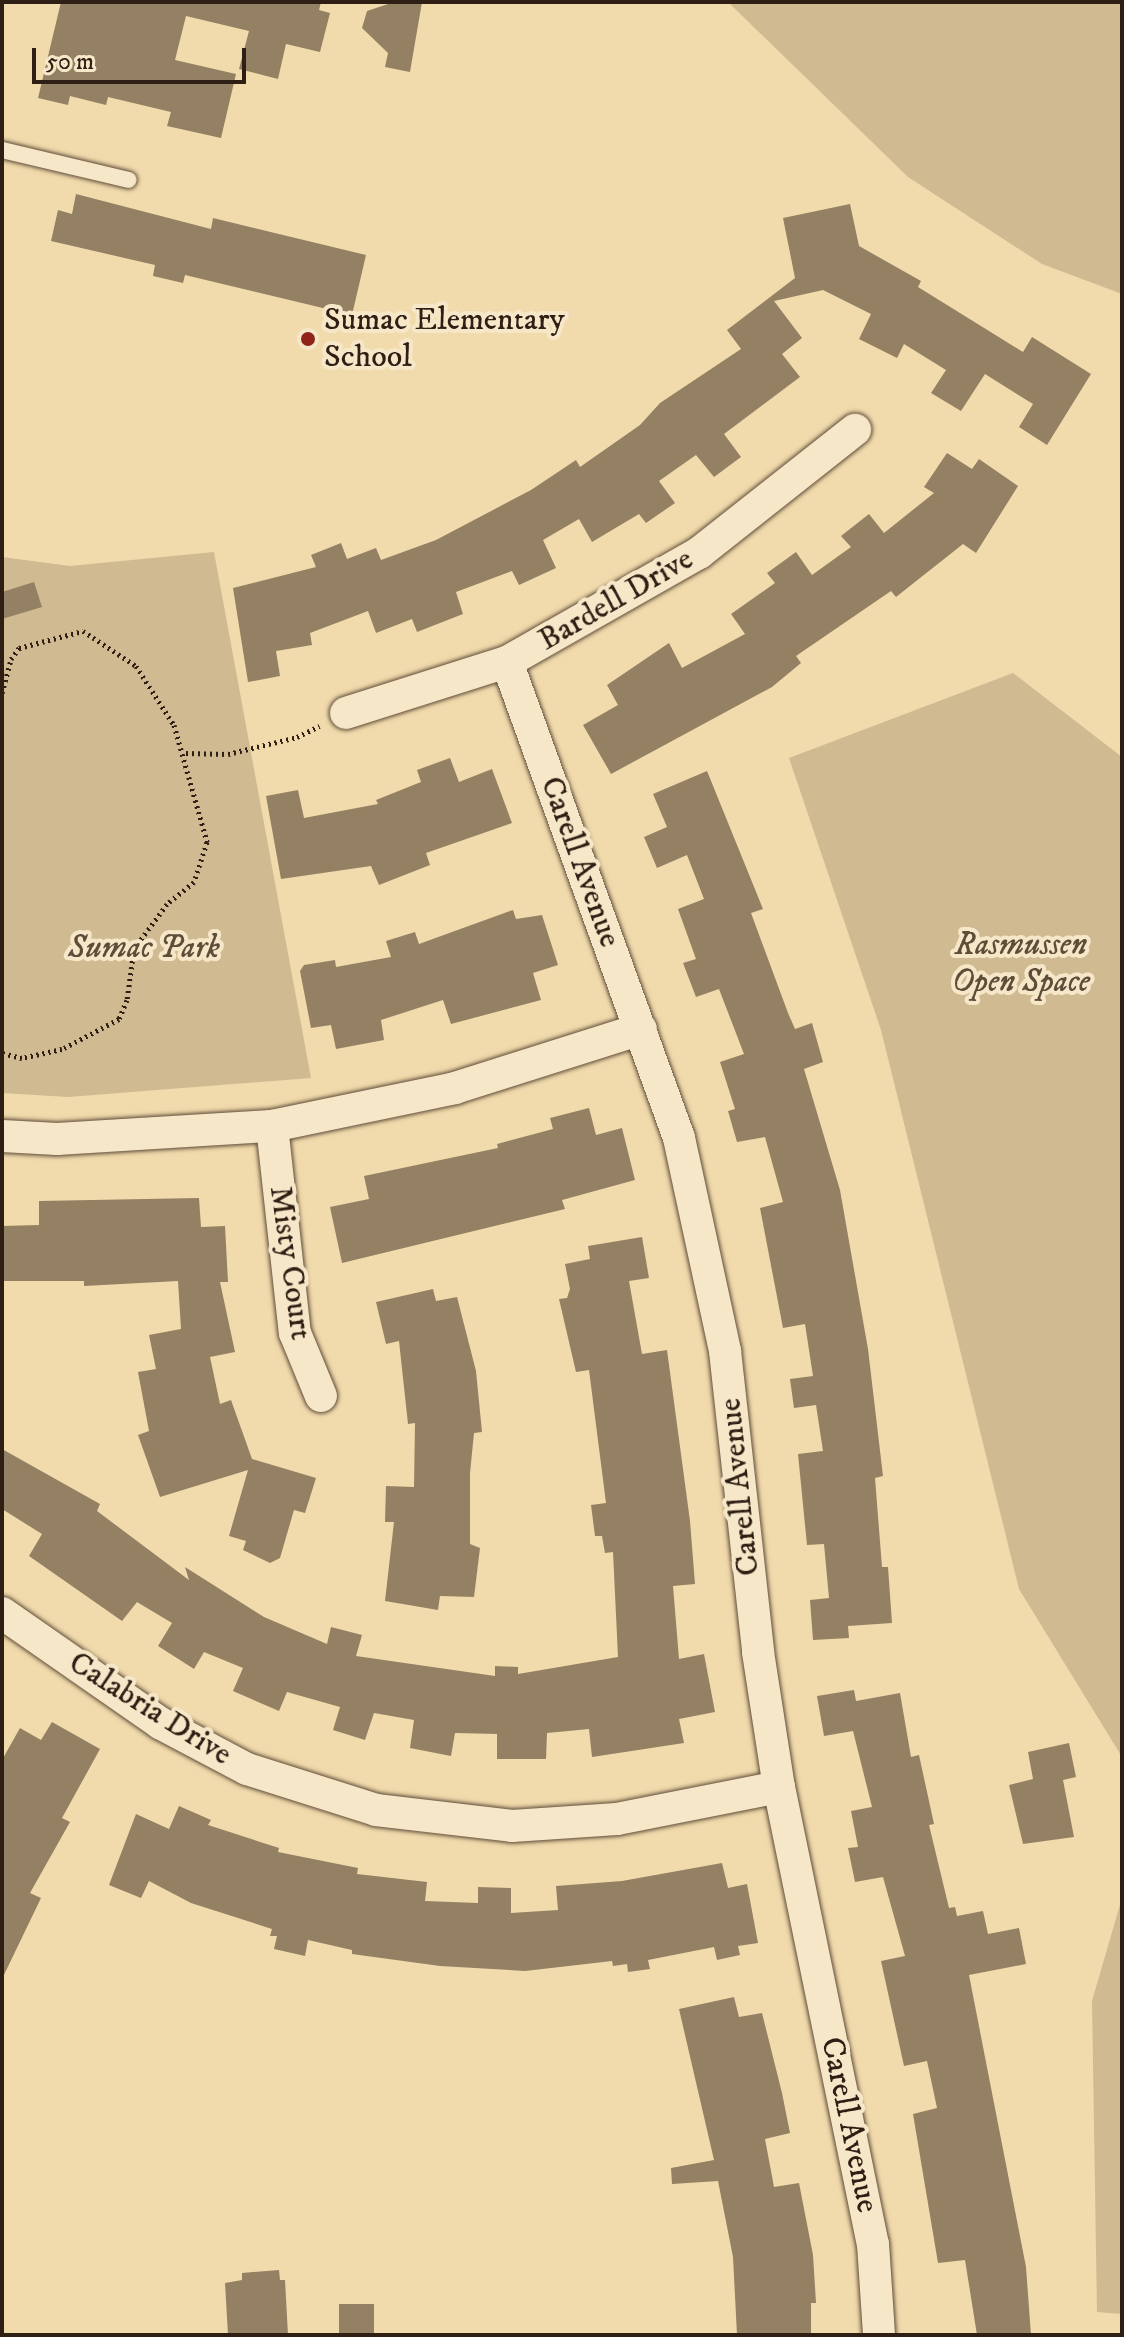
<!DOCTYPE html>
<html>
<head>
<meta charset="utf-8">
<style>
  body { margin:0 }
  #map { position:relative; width:1124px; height:2337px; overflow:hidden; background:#f1daac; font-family:"IM FELL DW Pica",serif }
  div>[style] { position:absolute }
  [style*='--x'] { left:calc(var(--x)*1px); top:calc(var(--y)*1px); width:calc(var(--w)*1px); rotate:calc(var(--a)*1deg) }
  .green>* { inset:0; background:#d0ba92 }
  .building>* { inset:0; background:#948063; transform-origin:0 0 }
  .path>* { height:5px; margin-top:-2.5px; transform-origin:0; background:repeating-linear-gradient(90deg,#2f1e13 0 2px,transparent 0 6px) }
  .roads { filter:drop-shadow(0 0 2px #604d39) drop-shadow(0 0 2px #604d39) }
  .lane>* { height:16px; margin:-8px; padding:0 8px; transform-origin:8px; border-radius:8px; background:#f6e7c9 }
  .street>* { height:32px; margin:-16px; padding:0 16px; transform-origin:16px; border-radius:16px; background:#f6e7c9 }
  .dots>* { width:22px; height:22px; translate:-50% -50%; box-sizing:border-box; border:4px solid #f6e7c9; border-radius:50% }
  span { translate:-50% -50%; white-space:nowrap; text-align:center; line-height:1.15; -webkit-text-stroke:8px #f6e7c9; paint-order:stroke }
  .poi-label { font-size:32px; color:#2f1e13 }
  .left { translate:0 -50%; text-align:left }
  .street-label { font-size:32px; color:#2f1e13 }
  .park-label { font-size:32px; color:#5f4d39; font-style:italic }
  .frame { position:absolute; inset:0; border:4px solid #2f1e13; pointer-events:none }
  .scale { position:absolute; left:32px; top:48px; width:214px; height:36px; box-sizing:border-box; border:4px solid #2f1e13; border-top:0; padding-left:10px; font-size:24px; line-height:28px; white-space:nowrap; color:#2f1e13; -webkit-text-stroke:6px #f6e7c9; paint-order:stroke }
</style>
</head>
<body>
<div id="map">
  <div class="green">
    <div style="clip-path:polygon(1122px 2px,1122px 294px,1042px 264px,908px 177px,729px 3px)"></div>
    <div style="clip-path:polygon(214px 552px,311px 1078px,68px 1097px,2px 1093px,2px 557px,70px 566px)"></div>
    <div style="clip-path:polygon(1013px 673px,1122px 757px,1122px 1757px,1019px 1589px,881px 1030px,789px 758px)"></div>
    <div style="clip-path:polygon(1122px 1898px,1122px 2314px,1097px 2312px,1092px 2001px)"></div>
  </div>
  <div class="building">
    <div style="clip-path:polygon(61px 2px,321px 2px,319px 10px,330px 13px,320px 52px,286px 44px,278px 79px,239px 69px,249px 31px,186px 16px,175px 60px,236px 74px,221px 138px,167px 126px,171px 112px,108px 97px,106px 105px,70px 96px,68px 105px,38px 98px)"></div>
    <div style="clip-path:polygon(394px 2px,422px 2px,410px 72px,385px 67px,388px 53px,362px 28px,367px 11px)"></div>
    <div style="clip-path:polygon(76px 194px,211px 229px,213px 218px,366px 255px,352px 315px,185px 275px,183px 283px,153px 276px,155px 265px,51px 241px,58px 210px,72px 214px)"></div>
    <div style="clip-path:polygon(850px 204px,859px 246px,921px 281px,918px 287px,1023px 352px,1032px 337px,1091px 374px,1047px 445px,1019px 427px,1033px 404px,985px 374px,961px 411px,931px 393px,946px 370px,904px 344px,897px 358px,859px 339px,871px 314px,823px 290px,774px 301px,802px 338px,782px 354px,800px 377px,724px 434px,741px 457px,714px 477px,696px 455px,659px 481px,675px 503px,646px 523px,639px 514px,592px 542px,579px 519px,543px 540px,556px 568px,519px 585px,512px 571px,456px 592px,463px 614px,417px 632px,412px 619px,376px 633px,368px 611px,310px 633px,312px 645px,276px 651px,280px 676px,248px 682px,233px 588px,316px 567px,311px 555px,341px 543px,347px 559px,376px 548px,381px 560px,436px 540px,531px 490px,576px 460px,580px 467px,640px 425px,660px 403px,741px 349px,727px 330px,795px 278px,783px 218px)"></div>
    <div style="clip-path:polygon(947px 453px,972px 469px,979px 459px,1018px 486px,976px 553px,963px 544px,896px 597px,891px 591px,796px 656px,801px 663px,772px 687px,611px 774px,583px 725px,618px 705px,607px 685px,669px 643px,682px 668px,745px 634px,731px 614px,775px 583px,767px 573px,796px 552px,812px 575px,851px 547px,841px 536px,869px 514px,884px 533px,934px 493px,924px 487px)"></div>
    <div style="clip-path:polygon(34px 582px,42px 607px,2px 619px,2px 592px)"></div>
    <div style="clip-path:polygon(450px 758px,459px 782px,492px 769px,512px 823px,426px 853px,430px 865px,379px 885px,371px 866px,281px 879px,266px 796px,298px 790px,304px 818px,378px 804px,376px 800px,421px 782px,417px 770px)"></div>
    <div style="clip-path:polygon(707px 771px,763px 909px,751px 913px,788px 1013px,795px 1029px,812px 1023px,823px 1062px,804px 1069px,840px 1190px,868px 1349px,883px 1476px,875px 1478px,882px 1567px,888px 1567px,892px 1623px,848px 1626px,849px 1638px,813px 1640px,810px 1600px,829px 1598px,824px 1544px,807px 1545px,798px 1454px,823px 1451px,816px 1405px,794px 1408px,790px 1379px,813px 1376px,805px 1324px,783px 1328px,760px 1208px,783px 1202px,765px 1137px,737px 1142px,728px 1111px,735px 1109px,720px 1062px,744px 1054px,719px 989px,696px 997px,683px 963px,696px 959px,678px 909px,704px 899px,687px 855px,657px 868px,644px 837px,667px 827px,653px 794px)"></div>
    <div style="clip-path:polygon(513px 910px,516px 919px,542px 915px,558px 965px,533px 973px,541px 1000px,451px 1024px,443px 1000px,381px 1020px,384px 1040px,336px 1049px,331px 1025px,311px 1028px,300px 971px,304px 965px,335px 960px,336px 967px,391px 957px,386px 941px,415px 932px,419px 944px)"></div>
    <div style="clip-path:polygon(589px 1108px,596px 1135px,622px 1128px,635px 1180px,562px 1200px,565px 1209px,342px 1263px,330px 1207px,369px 1199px,364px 1176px,498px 1148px,497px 1144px,553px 1129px,550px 1118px)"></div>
    <div style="clip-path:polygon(199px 1198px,201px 1227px,225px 1226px,228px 1282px,220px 1282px,235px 1352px,210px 1357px,220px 1404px,231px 1400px,252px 1459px,316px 1478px,305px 1513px,294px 1510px,280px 1558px,270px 1563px,243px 1550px,246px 1541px,229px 1536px,248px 1470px,160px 1497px,138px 1435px,149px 1431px,138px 1372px,156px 1369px,149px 1335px,181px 1329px,178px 1281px,84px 1286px,84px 1281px,2px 1281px,2px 1226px,39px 1225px,39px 1201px)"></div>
    <div style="clip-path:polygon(642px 1237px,649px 1278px,629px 1281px,642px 1354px,667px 1350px,690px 1521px,695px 1584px,673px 1586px,679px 1659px,704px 1654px,715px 1712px,679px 1719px,684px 1743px,592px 1757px,589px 1729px,547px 1733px,546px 1759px,497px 1759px,497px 1734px,455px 1733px,451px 1756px,410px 1748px,414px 1720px,374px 1713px,365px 1740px,333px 1730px,340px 1707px,287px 1692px,279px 1711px,233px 1691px,243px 1668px,204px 1652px,194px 1669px,158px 1646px,172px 1623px,137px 1602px,122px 1621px,29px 1556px,42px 1534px,2px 1509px,2px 1449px,100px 1504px,97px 1511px,189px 1580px,185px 1567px,264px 1617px,327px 1644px,331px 1627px,362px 1635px,356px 1656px,495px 1676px,495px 1666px,518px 1667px,518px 1674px,618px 1657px,613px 1552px,605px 1553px,602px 1536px,595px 1536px,591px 1505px,606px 1503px,589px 1370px,576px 1372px,559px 1299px,567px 1298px,570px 1289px,565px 1264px,590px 1259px,588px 1246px)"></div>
    <div style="clip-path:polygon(433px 1289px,436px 1301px,457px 1297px,476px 1371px,482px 1432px,474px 1433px,470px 1473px,470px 1544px,480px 1548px,474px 1597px,440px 1596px,438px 1610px,385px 1601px,394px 1522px,385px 1522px,386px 1486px,414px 1487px,415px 1423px,408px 1424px,399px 1341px,386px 1344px,376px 1302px)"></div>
    <div style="clip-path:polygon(854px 1690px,856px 1701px,900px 1693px,911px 1757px,919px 1755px,934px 1824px,929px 1825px,949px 1908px,955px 1907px,957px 1916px,983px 1911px,988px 1934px,1019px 1928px,1026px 1964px,969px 1975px,1026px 2267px,1031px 2335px,977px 2335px,965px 2260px,938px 2263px,913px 2114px,937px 2108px,927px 2061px,904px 2066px,881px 1961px,905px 1956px,883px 1877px,855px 1882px,848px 1848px,858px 1847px,851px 1811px,872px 1807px,853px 1731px,824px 1736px,817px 1696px)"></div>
    <div style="clip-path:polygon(52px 1722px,100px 1749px,62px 1818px,70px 1822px,30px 1893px,41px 1898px,2px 1979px,2px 1760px,20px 1728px,41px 1740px)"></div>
    <div style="clip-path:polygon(1069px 1743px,1076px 1777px,1063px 1780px,1074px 1837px,1023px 1844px,1009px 1785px,1033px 1779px,1028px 1752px)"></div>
    <div style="clip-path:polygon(179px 1806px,211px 1820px,208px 1825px,279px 1848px,278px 1852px,358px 1868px,357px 1874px,427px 1882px,425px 1901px,478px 1903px,478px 1887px,511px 1888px,511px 1913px,558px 1910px,556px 1886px,622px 1881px,722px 1863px,728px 1888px,747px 1884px,758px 1943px,738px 1946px,740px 1955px,717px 1960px,714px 1947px,648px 1960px,650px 1969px,628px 1972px,627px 1964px,613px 1966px,612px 1961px,525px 1971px,440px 1966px,352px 1954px,352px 1950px,308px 1940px,305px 1956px,274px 1949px,277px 1936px,270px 1936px,272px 1929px,191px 1903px,149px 1881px,141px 1898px,109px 1885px,136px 1814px,169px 1829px)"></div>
    <div style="clip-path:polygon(734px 1997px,739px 2017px,762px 2013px,782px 2093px,790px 2133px,765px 2139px,774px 2187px,799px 2183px,813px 2255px,816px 2303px,811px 2303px,811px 2335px,737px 2335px,733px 2257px,718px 2181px,672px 2184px,671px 2168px,714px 2160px,679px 2009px)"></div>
    <div style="clip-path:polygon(279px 2270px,280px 2280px,285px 2280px,288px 2335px,228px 2335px,225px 2283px,242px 2280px,242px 2273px)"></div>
    <div style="left:339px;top:2304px;width:35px;height:31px"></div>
  </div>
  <div class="path">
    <div style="--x:2;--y:693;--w:35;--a:-75"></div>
    <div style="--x:11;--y:659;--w:14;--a:-54"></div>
    <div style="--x:19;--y:648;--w:66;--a:-14.9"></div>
    <div style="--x:83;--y:631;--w:64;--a:33.4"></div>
    <div style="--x:136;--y:666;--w:70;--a:57.2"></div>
    <div style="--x:174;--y:725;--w:122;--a:74.2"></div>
    <div style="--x:207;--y:842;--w:42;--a:108"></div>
    <div style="--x:194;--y:882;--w:35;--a:141"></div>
    <div style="--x:167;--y:904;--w:56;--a:126.3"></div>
    <div style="--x:134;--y:949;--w:51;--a:97.8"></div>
    <div style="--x:127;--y:1000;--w:21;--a:113"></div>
    <div style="--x:119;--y:1019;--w:64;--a:152.2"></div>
    <div style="--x:62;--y:1049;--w:41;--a:167.3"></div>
    <div style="--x:22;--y:1058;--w:21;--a:-166"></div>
    <div style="--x:186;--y:753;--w:42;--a:1.4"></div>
    <div style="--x:228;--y:754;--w:71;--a:-13.8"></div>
    <div style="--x:297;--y:737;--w:25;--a:-26"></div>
  </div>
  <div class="roads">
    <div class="lane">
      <div style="--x:2;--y:150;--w:130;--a:13.3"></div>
    </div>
    <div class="street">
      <div style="--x:507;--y:662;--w:506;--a:70.13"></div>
      <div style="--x:679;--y:1138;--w:218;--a:77.8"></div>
      <div style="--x:725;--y:1351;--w:303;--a:83.7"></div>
      <div style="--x:758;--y:1652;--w:137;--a:81.2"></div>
      <div style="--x:779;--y:1787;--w:467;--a:78.4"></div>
      <div style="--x:873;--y:2244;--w:91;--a:86.2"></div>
      <div style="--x:346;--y:713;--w:169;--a:-17.6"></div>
      <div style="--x:507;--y:662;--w:221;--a:-29.6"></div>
      <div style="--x:699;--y:553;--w:199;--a:-38.3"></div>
      <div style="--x:272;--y:1126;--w:208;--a:83.7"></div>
      <div style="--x:295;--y:1333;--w:68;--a:67.6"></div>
      <div style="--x:2;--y:1136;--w:55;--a:3.1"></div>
      <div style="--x:57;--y:1139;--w:215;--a:-3.5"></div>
      <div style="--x:272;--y:1126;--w:187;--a:-11.7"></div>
      <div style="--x:455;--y:1088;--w:195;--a:-17.6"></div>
      <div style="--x:2;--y:1613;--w:193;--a:34.8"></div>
      <div style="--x:160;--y:1723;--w:98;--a:27.9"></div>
      <div style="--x:247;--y:1769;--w:135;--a:17.6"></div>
      <div style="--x:376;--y:1810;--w:137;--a:6.7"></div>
      <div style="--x:512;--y:1826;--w:105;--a:-3.8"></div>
      <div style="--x:617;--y:1819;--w:165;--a:-11.2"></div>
    </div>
  </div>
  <div class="dots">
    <div style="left:308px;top:339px;background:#8f2418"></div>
  </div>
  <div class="poi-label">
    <span class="left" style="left:324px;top:339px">Sumac Elementary<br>School</span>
  </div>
  <div class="street-label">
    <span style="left:616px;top:600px;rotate:-30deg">Bardell Drive</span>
    <span style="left:580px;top:862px;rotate:70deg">Carell Avenue</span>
    <span style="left:290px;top:1263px;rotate:82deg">Misty Court</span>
    <span style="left:740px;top:1487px;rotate:-96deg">Carell Avenue</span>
    <span style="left:150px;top:1709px;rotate:32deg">Calabria Drive</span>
    <span style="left:849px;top:2125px;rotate:78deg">Carell Avenue</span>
  </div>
  <div class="park-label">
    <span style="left:1021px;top:964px">Rasmussen<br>Open Space</span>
    <span style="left:144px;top:948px">Sumac Park</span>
  </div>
  <div class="frame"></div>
  <div class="scale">50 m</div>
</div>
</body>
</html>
